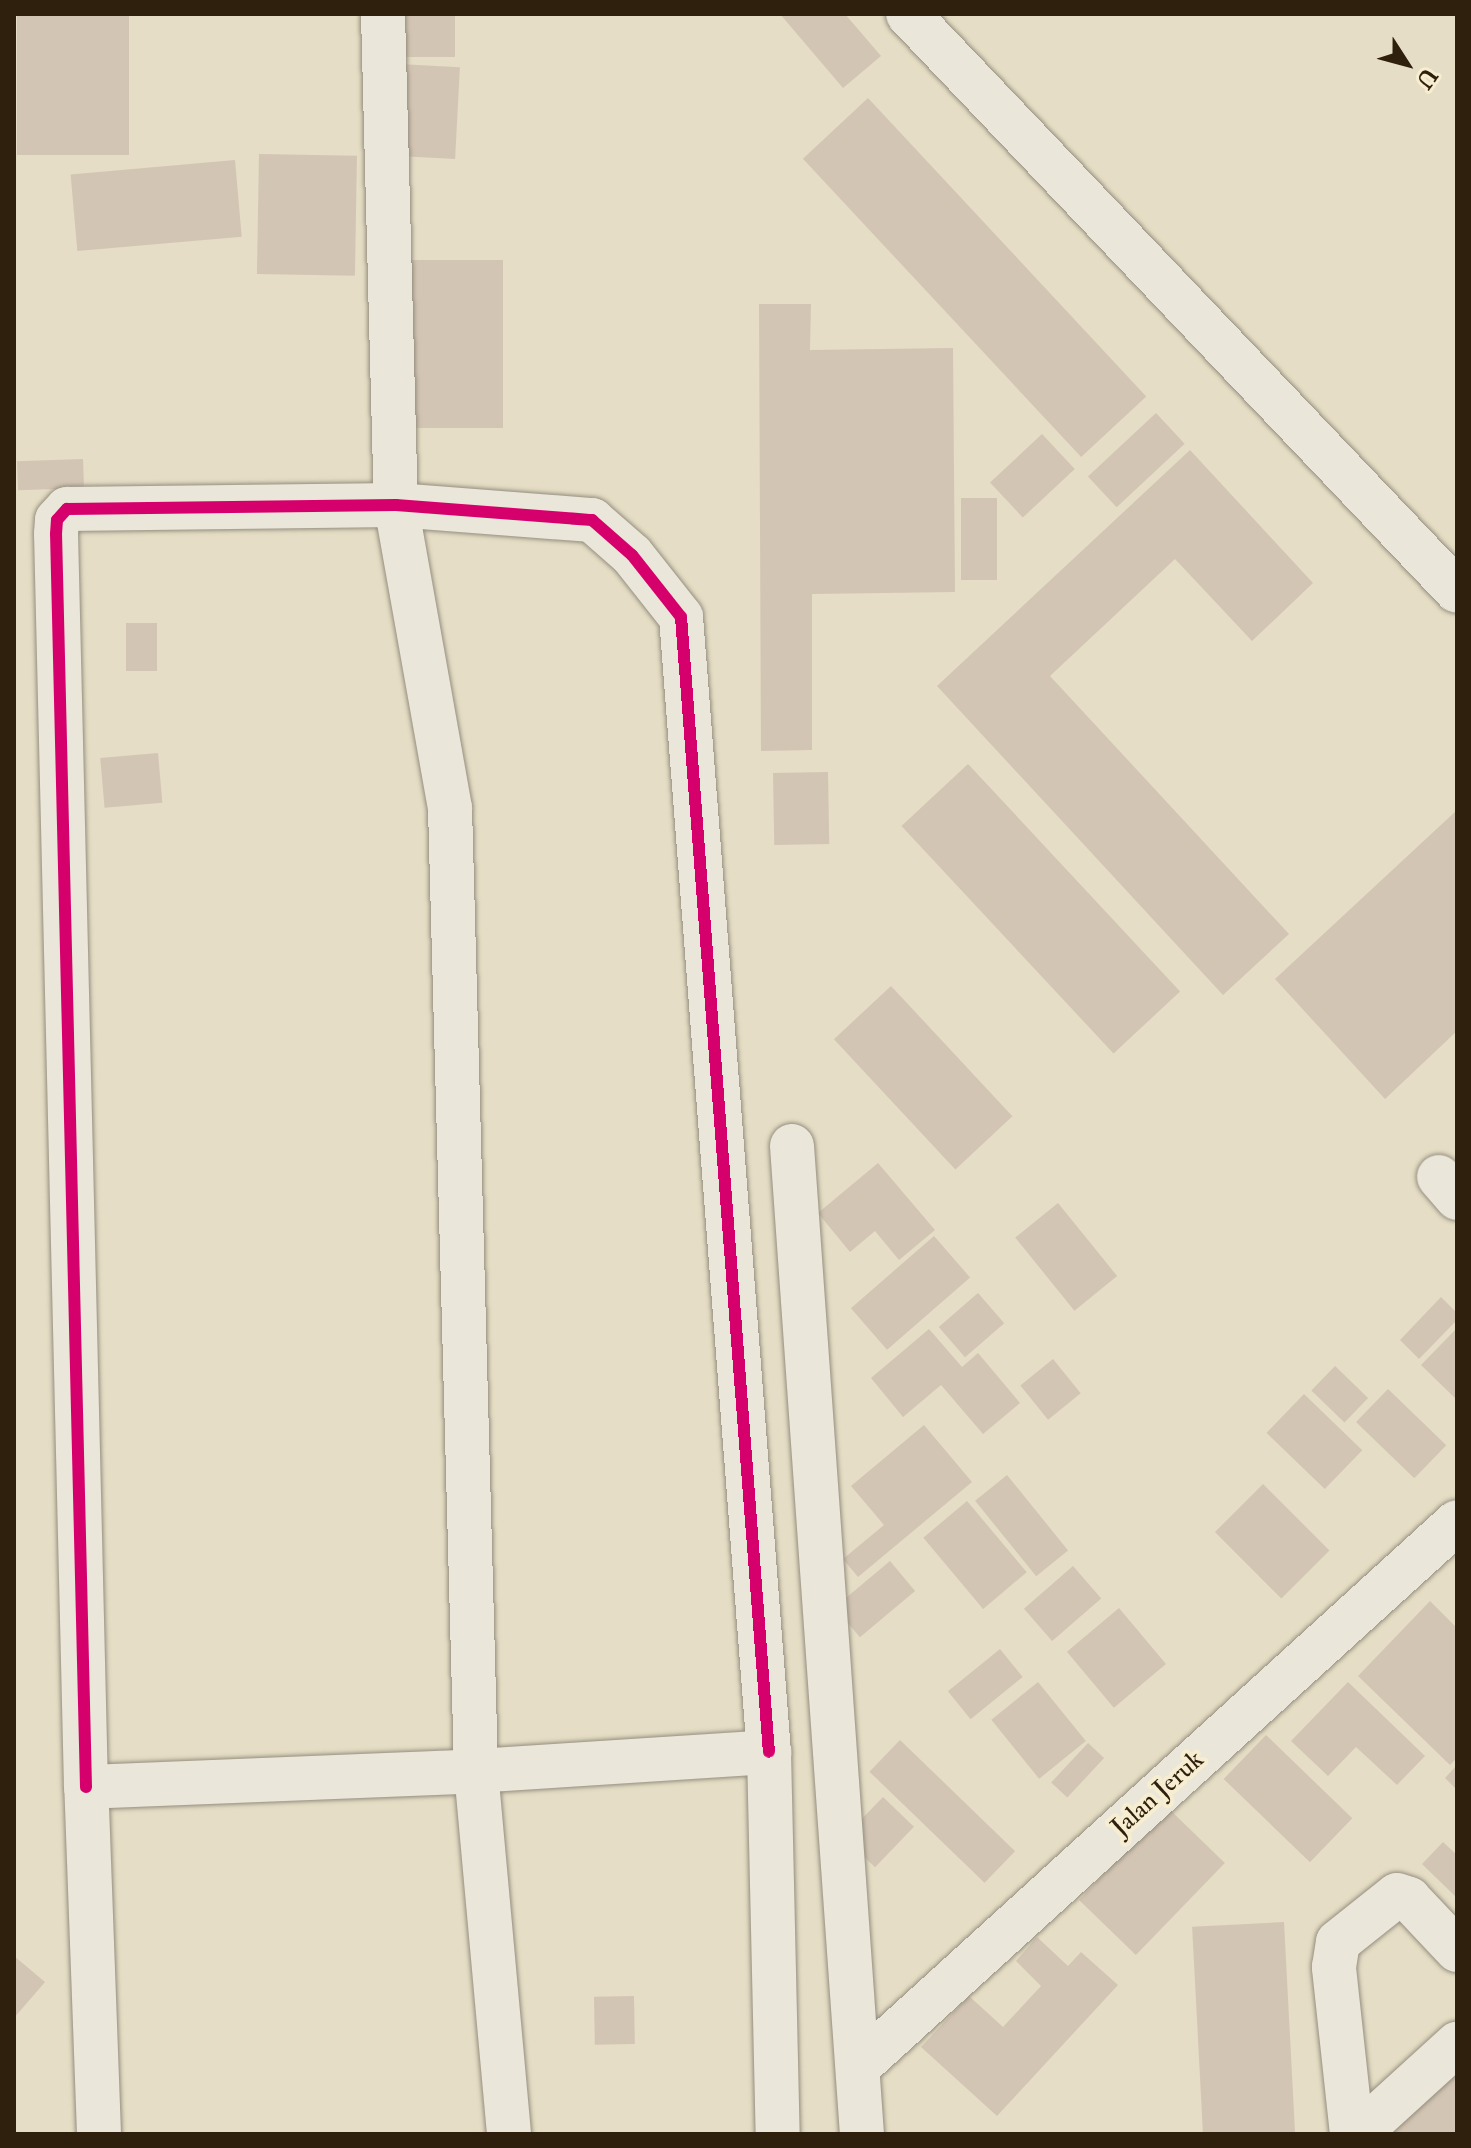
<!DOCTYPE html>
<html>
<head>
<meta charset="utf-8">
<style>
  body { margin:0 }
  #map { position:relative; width:1471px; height:2148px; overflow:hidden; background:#e5ddc5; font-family:"IM FELL Double Pica",serif }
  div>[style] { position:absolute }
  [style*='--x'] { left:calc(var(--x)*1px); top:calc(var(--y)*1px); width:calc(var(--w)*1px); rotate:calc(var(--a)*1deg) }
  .building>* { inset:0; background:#d3c5b4; transform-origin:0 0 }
  .roads { filter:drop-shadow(0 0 2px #958e7f) drop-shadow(0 0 2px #958e7f) }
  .minor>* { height:44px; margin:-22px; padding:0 22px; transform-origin:22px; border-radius:22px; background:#eae6d9 }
  .cycleway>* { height:12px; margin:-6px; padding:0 6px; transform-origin:6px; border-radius:6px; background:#d6006c }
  span { translate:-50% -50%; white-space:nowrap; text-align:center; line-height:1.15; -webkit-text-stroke:8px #f7edd1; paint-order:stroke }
  .street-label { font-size:26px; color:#2f200e }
  .frame { position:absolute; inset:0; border:16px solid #2f200e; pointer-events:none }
  .north { position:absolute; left:1367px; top:24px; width:80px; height:80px; -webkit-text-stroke:6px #f7edd1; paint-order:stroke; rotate:126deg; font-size:22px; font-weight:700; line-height:32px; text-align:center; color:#2f200e }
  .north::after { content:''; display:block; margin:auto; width:28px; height:36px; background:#2f200e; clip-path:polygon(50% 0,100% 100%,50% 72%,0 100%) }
</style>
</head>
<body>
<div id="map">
  <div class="building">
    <div style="left:17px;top:14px;width:112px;height:141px"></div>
    <div style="left:400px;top:14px;width:55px;height:43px"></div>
    <div style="clip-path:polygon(780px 14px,845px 14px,881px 56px,843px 88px)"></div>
    <div style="left:399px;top:64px;width:61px;height:92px;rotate:3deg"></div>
    <div style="left:868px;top:98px;width:408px;height:89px;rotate:47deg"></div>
    <div style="left:259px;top:154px;width:98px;height:120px;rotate:1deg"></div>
    <div style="left:235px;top:160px;width:77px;height:165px;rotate:85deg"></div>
    <div style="left:411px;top:260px;width:92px;height:168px"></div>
    <div style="clip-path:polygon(759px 304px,811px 304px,810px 350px,953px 348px,955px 592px,812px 594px,812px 750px,761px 751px)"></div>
    <div style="left:1156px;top:413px;width:42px;height:93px;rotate:47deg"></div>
    <div style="left:1042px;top:434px;width:48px;height:71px;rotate:47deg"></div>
    <div style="clip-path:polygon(1190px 450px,1313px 583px,1252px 641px,1175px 559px,1050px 676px,1289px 934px,1223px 995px,937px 686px)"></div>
    <div style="left:83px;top:459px;width:29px;height:66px;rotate:88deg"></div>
    <div style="left:961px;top:498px;width:36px;height:82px"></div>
    <div style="left:126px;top:623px;width:31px;height:48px"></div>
    <div style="left:158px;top:753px;width:50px;height:58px;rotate:85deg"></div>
    <div style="left:968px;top:764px;width:311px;height:91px;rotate:47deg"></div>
    <div style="left:828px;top:772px;width:72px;height:55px;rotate:89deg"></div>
    <div style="clip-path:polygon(1457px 810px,1457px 1031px,1385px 1099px,1275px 979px)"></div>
    <div style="left:891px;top:986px;width:178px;height:78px;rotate:47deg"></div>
    <div style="clip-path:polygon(878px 1163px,935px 1230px,899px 1260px,875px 1231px,850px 1252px,818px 1213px)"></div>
    <div style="left:1058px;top:1203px;width:94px;height:55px;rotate:51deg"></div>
    <div style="left:934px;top:1236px;width:55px;height:110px;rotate:49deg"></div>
    <div style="left:978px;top:1293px;width:40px;height:52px;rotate:49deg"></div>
    <div style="clip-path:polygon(1441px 1297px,1457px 1313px,1457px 1320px,1419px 1359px,1400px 1340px)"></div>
    <div style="clip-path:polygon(1457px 1328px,1457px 1400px,1421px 1365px)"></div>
    <div style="clip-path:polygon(929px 1329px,962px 1367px,978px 1353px,1020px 1403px,983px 1434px,941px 1385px,903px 1417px,871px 1378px)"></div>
    <div style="left:1053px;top:1359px;width:44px;height:42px;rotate:51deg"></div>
    <div style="left:1335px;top:1366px;width:46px;height:34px;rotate:44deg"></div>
    <div style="left:1388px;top:1389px;width:81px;height:46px;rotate:44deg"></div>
    <div style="left:1304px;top:1394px;width:81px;height:54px;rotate:44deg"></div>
    <div style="clip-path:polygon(924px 1425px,972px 1482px,858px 1577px,843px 1559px,884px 1525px,851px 1486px)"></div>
    <div style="left:1007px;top:1475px;width:97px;height:41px;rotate:51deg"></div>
    <div style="left:1263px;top:1484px;width:94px;height:68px;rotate:45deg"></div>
    <div style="left:967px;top:1501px;width:93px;height:57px;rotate:50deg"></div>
    <div style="left:890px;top:1561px;width:39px;height:72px;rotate:50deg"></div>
    <div style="left:1073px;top:1566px;width:43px;height:65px;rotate:49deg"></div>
    <div style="clip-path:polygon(1430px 1601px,1457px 1628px,1457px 1758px,1450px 1765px,1358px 1676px)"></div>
    <div style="left:1119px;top:1608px;width:73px;height:68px;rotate:50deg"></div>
    <div style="left:1000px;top:1649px;width:36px;height:67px;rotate:51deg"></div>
    <div style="left:1038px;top:1682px;width:76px;height:60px;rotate:51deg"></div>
    <div style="clip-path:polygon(1348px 1682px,1425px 1756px,1397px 1785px,1356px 1747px,1328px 1776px,1291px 1741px)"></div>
    <div style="left:1266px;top:1735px;width:120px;height:61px;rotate:44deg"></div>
    <div style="left:900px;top:1740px;width:160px;height:44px;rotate:44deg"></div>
    <div style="left:1088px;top:1743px;width:22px;height:54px;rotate:43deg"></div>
    <div style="clip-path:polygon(1457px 1765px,1457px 1790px,1445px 1778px)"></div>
    <div style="left:883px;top:1797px;width:43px;height:56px;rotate:44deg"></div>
    <div style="left:1168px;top:1808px;width:79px;height:128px;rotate:44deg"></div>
    <div style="clip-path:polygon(1443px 1842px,1457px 1855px,1457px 1898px,1422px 1864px)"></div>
    <div style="left:1284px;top:1922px;width:212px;height:92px;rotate:87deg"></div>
    <div style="clip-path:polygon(1037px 1937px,1068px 1966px,1081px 1952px,1118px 1985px,997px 2116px,921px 2047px,969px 1996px,1003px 2027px,1041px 1986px,1016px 1961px)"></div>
    <div style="clip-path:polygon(14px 1956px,45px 1982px,14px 2018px)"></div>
    <div style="left:634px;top:1996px;width:48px;height:40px;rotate:89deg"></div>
    <div style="clip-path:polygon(1457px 2051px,1457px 2134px,1381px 2134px)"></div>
  </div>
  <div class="roads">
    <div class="minor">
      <div style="--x:383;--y:14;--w:491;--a:88.5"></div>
      <div style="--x:396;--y:505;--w:308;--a:79.9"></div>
      <div style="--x:450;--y:808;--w:963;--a:88.45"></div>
      <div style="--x:476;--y:1771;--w:294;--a:-3.7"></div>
      <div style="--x:769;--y:1752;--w:382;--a:88.7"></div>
      <div style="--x:908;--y:14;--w:796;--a:46.42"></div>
      <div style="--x:792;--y:1146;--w:990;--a:85.95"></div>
      <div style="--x:1439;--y:1177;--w:28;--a:49"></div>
      <div style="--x:86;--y:1787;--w:1253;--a:-91.37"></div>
      <div style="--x:56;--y:534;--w:14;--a:-86"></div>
      <div style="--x:57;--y:520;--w:15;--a:-48"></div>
      <div style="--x:67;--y:509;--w:329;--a:-0.7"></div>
      <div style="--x:396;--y:505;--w:197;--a:4.4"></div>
      <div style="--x:592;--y:520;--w:53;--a:41.2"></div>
      <div style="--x:632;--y:555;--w:79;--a:51.7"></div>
      <div style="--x:681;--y:617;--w:1138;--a:85.57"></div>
      <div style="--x:859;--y:2066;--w:808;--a:-42.29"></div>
      <div style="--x:99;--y:2134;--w:347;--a:-92.1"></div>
      <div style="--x:86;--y:1787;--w:390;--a:-2.3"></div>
      <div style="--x:476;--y:1771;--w:364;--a:84.8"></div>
      <div style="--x:1352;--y:2134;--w:168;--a:-96.2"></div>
      <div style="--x:1334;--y:1967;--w:25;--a:-81"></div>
      <div style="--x:1338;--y:1942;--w:75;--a:-38.5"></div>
      <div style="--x:1397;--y:1895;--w:13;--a:18"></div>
      <div style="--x:1409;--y:1899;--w:70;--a:46.7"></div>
      <div style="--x:1358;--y:2134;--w:134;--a:-42.3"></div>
    </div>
  </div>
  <div class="cycleway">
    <div style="--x:86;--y:1787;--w:1253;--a:-91.37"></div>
    <div style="--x:56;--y:534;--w:14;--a:-86"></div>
    <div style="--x:57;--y:520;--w:15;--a:-48"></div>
    <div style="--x:67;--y:509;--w:329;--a:-0.7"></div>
    <div style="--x:396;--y:505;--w:197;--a:4.4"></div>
    <div style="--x:592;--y:520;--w:53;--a:41.2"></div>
    <div style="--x:632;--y:555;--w:79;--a:51.7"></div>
    <div style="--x:681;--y:617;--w:1138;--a:85.57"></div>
  </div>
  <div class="street-label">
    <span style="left:1158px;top:1794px;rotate:-42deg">Jalan Jeruk</span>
  </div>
  <div class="frame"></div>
  <div class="north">U</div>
</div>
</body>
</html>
